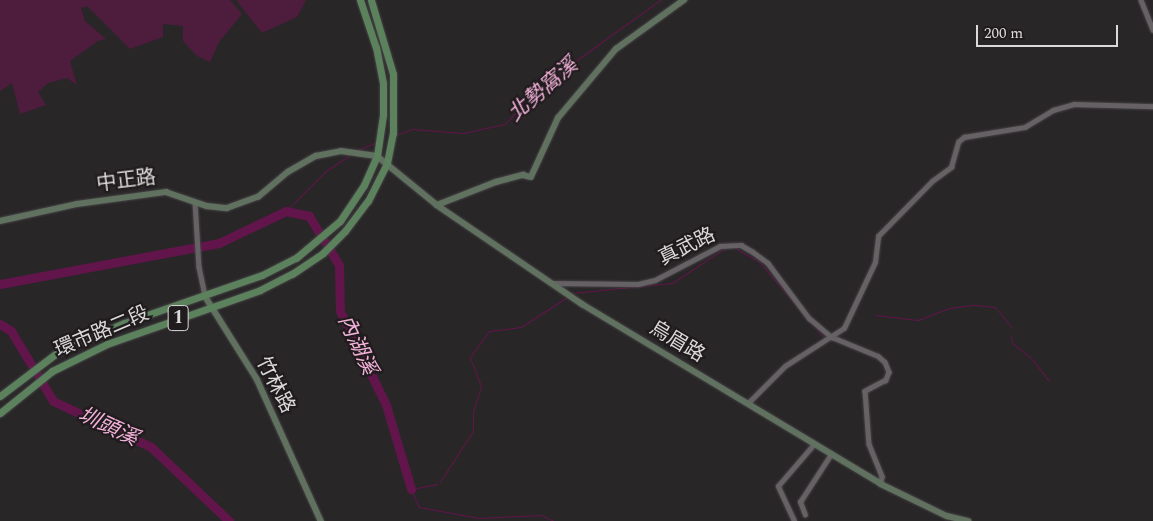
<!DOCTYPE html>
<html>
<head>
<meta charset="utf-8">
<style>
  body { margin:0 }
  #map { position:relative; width:1153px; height:521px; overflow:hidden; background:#292628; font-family:Spectral,"Noto Sans TC",serif }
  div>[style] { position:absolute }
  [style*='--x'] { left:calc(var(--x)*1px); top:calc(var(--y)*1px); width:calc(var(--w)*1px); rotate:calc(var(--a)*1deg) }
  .green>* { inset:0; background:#4e1d3d }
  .stream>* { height:1px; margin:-0.5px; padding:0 0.5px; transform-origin:0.5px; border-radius:0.5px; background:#62154b }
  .river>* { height:9px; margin:-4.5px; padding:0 4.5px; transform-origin:4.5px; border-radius:4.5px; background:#62154b }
  .roads { filter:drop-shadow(0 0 1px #464445) drop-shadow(0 0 1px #464445) }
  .street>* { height:4.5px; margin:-2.25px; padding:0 2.25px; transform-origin:2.25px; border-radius:2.25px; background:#656164 }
  .secondary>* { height:5.5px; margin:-2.75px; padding:0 2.75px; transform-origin:2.75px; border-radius:2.75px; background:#607160 }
  .primary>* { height:7px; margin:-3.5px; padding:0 3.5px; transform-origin:3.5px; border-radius:3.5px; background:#5b815d }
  span { translate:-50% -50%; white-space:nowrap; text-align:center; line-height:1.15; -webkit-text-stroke:4.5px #201c1e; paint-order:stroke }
  .shield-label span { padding:1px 4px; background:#201c1e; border:1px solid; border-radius:4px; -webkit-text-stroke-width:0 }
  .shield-label { font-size:19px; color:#dbd9da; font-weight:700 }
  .street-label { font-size:20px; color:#dbd9da }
  .water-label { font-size:21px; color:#f3b1d9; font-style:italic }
  .scale { position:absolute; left:976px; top:25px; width:142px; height:22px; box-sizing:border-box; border:2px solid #dbd9da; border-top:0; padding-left:6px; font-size:15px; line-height:18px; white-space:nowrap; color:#dbd9da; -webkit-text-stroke:4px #201c1e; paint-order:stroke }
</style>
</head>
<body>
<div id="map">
  <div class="green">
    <div style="clip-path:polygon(0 0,230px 0,242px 14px,219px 42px,210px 62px,197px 56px,183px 41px,183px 26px,163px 24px,163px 37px,130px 49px,87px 6px,81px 8px,85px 21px,106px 39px,98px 41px,70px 61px,77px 85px,67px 78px,48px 83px,38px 92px,46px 105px,20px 114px,12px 83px,0 91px)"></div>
    <div style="clip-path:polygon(236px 0,306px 0,297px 17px,262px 33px)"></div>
  </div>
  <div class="stream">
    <div style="--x:395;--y:135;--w:18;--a:-19"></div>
    <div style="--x:412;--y:129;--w:51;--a:4.5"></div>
    <div style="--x:463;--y:133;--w:43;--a:-12.1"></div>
    <div style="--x:505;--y:124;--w:37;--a:-47"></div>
    <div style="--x:530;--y:97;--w:43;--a:-39.3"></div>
    <div style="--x:563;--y:70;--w:120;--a:-35.8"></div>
    <div style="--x:355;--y:151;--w:24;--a:-22"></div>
    <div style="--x:286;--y:211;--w:57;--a:-45"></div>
    <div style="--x:326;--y:171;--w:29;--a:-34"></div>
    <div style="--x:735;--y:248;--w:28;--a:30"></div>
    <div style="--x:759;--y:262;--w:60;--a:49.1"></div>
    <div style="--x:572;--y:293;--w:100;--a:-5.7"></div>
    <div style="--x:672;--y:283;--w:64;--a:-33.4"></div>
    <div style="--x:876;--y:315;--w:42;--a:6.8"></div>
    <div style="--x:918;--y:320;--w:33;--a:-21"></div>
    <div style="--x:949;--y:308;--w:26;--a:-7"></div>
    <div style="--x:975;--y:305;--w:20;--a:6"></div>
    <div style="--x:995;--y:307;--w:26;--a:51"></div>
    <div style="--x:811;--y:322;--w:19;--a:51"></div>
    <div style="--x:1011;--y:335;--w:8;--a:83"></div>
    <div style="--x:1012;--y:343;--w:24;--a:38"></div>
    <div style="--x:1031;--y:358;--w:29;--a:52"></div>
    <div style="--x:440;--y:482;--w:61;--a:-57.1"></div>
    <div style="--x:473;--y:431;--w:19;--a:-90"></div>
    <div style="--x:473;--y:412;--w:27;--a:-73"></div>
    <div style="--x:481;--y:386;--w:31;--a:-111"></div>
    <div style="--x:470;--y:357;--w:32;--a:-54"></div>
    <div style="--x:489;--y:331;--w:32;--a:-7"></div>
    <div style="--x:521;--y:327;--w:55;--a:-33.1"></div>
    <div style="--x:437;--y:484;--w:26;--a:169"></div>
    <div style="--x:411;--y:489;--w:20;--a:66"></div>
    <div style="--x:419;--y:507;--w:61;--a:10.4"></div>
    <div style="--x:479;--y:518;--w:62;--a:-2.8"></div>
    <div style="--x:541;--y:515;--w:14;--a:25"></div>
  </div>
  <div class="river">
    <div style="--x:0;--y:284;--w:223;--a:-10.6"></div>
    <div style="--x:219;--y:243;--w:74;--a:-25.5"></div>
    <div style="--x:286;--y:211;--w:24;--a:12"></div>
    <div style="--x:309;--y:216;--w:57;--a:58.5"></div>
    <div style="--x:339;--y:265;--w:46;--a:88.8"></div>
    <div style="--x:340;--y:311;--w:105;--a:63.9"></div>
    <div style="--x:386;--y:405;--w:88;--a:73.4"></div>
    <div style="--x:0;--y:324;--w:13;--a:32"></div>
    <div style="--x:11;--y:331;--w:82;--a:59"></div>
    <div style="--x:53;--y:401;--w:108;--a:25.1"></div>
    <div style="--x:151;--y:447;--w:108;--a:43.5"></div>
  </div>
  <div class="roads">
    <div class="street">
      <div style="--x:1141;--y:0;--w:32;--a:68"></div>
      <div style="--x:195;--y:202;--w:65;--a:86.5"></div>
      <div style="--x:199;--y:267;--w:29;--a:78"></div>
      <div style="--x:551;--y:283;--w:87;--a:0.7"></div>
      <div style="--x:638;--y:284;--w:17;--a:-13"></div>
      <div style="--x:655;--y:280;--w:73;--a:-27.6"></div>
      <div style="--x:720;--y:246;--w:21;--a:-3"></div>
      <div style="--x:741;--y:245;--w:14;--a:30"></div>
      <div style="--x:753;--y:252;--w:19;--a:36"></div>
      <div style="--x:768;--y:263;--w:69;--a:53.3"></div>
      <div style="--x:809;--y:318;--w:30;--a:40"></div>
      <div style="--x:832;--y:337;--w:50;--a:22.4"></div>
      <div style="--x:878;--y:356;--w:9;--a:41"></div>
      <div style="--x:885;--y:362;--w:11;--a:68"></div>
      <div style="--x:889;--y:372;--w:9;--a:111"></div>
      <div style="--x:886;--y:380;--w:24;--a:152"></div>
      <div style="--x:865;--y:391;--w:53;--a:85.7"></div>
      <div style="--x:869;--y:444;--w:35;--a:68"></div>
      <div style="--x:882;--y:476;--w:8;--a:97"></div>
      <div style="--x:748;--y:403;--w:52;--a:-45"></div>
      <div style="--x:785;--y:366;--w:70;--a:-32.8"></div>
      <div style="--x:844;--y:328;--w:73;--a:-64.8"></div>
      <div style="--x:875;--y:262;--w:26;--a:-83"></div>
      <div style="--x:878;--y:236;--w:77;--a:-45.5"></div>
      <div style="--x:932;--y:181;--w:24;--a:-36"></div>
      <div style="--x:951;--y:167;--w:26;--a:-74"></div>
      <div style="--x:958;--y:142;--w:8;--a:-40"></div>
      <div style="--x:964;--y:137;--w:62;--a:-9.3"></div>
      <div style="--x:1025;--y:127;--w:33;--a:-31"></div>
      <div style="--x:1053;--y:110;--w:22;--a:-16"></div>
      <div style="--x:1074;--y:104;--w:79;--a:1.5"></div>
      <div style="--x:805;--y:515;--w:14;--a:-111"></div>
      <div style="--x:800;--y:502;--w:57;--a:-57.1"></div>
      <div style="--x:794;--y:521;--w:38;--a:-115"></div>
      <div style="--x:778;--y:486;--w:55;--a:-49.4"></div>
    </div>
    <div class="secondary">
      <div style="--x:437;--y:205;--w:63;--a:-21.3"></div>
      <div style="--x:496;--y:182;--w:28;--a:-15"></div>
      <div style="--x:523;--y:175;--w:8;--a:14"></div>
      <div style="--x:531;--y:177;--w:65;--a:-65.4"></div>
      <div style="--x:558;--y:118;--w:90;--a:-50"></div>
      <div style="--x:616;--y:49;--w:84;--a:-35.8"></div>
      <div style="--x:0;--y:221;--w:79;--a:-12.4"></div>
      <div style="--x:77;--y:204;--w:90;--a:-7.7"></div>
      <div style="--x:166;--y:192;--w:43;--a:18.9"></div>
      <div style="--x:207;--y:206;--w:20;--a:6"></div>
      <div style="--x:227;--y:208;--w:33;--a:-20"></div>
      <div style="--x:258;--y:197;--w:39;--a:-40"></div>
      <div style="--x:288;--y:172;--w:32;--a:-30"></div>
      <div style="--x:316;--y:156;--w:25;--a:-11"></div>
      <div style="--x:341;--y:151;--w:36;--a:8"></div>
      <div style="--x:377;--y:156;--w:77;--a:39.2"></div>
      <div style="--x:437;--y:205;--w:176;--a:34.3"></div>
      <div style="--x:582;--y:304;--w:349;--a:31"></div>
      <div style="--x:881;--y:484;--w:73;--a:25.9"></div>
      <div style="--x:947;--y:516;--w:22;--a:13"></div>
      <div style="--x:205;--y:296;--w:98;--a:57.9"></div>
      <div style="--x:257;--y:379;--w:156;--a:65.7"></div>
    </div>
    <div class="primary">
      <div style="--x:0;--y:396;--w:73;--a:-37.2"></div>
      <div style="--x:58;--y:352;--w:72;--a:-23.7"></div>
      <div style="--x:124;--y:323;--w:146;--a:-19.2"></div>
      <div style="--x:262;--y:275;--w:38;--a:-27"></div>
      <div style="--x:296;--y:258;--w:57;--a:-40.1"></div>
      <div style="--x:340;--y:221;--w:43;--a:-56.3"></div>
      <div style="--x:364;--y:185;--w:32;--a:-66"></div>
      <div style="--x:377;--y:156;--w:41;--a:-81.7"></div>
      <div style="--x:383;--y:115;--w:32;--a:-90"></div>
      <div style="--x:383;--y:83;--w:36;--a:-101"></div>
      <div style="--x:376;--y:48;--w:51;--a:-108.4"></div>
      <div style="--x:0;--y:413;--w:67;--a:-38.9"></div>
      <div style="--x:52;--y:371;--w:61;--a:-26.1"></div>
      <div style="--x:107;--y:344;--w:162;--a:-19.4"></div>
      <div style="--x:260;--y:290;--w:36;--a:-27"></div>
      <div style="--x:292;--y:274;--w:37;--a:-34"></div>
      <div style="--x:323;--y:253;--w:31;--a:-45"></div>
      <div style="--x:345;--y:231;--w:38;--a:-53"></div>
      <div style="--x:368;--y:201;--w:42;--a:-63.4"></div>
      <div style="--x:387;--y:163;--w:31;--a:-79"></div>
      <div style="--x:393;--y:133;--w:59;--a:-90"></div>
      <div style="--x:393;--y:74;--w:77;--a:-106.6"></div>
    </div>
  </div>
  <div class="shield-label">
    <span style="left:178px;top:318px">1</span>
  </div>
  <div class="street-label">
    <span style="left:126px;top:181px;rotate:-7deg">中正路</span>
    <span style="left:687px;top:247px;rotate:-26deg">真武路</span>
    <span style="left:102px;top:332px;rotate:-23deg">環市路二段</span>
    <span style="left:677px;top:342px;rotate:31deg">烏眉路</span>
    <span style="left:275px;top:385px;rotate:63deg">竹林路</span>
  </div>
  <div class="water-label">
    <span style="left:543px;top:90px;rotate:-41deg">北勢窩溪</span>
    <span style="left:357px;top:345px;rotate:65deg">內湖溪</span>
    <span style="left:108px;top:427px;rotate:25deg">圳頭溪</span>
  </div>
  <div class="scale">200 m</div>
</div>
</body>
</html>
